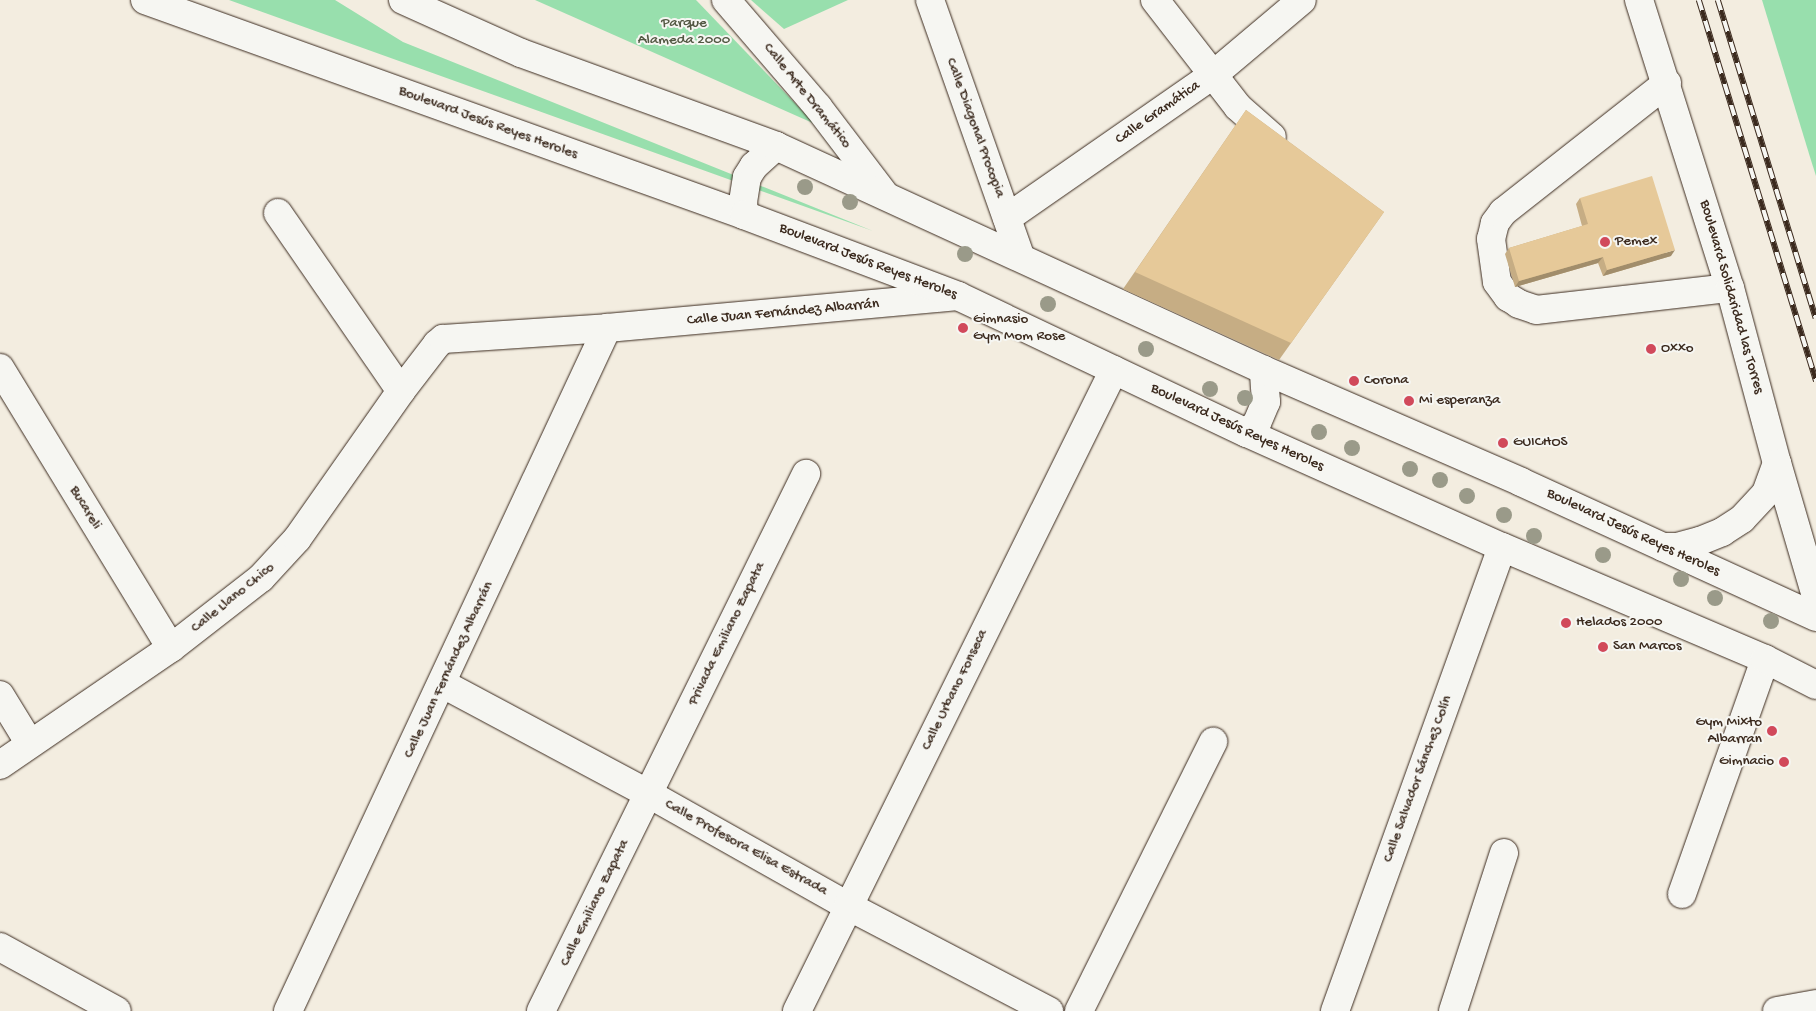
<!DOCTYPE html>
<html>
<head>
<meta charset="utf-8">
<style>
  body { margin:0 }
  #map { position:relative; width:1816px; height:1011px; overflow:hidden; background:#f3ede0; font-family:"Gochi Hand",sans-serif }
  div>[style] { position:absolute }
  [style*='--x'] { left:calc(var(--x)*1px); top:calc(var(--y)*1px); width:calc(var(--w)*1px); rotate:calc(var(--a)*1deg) }
  .green>* { inset:0; background:#98dfad }
  .roads { filter:drop-shadow(0 0 1px #3b2a1e) drop-shadow(0 0 1px #3b2a1e) }
  .minor>* { height:28px; margin:-14px; padding:0 14px; transform-origin:14px; border-radius:14px; background:#f6f6f2 }
  .major>* { height:28px; margin:-14px; padding:0 14px; transform-origin:14px; border-radius:14px; background:#f6f6f2 }
  .rail>* { height:5.5px; margin-top:-2.75px; transform-origin:0; background:repeating-linear-gradient(90deg,#f6f6f2 0 11px,#3b2a1e 0 22px); box-sizing:border-box; border-block:1px solid #3b2a1e }
  .trees>* { width:16px; height:16px; margin:-8px; border-radius:50%; background:#9a9a89 }
  .wall>* { inset:0; background:#c6ad84 }
  .shaded-wall>* { inset:0; background:#a18d6b }
  .building>* { inset:0; background:#e6c999 }
  .dots>* { width:14px; height:14px; translate:-50% -50%; box-sizing:border-box; border:2px solid #f6f6f2; border-radius:50% }
  span { translate:-50% -50%; white-space:nowrap; text-align:center; line-height:1.15; -webkit-text-stroke:4px #f6f6f2; paint-order:stroke }
  .park-label { font-size:15px; color:#525742 }
  .street-label { font-size:15px; color:#3b2a1e }
  .poi-label { font-size:15px; color:#3b2a1e }
  .left { translate:0 -50%; text-align:left }
  .right { translate:-100% -50%; text-align:right }
</style>
</head>
<body>
<div id="map">
  <div class="green">
    <div style="clip-path:polygon(229px 0,335px 0,403px 42px,873px 231px)"></div>
    <div style="clip-path:polygon(535px 0,696px 0,815px 124px)"></div>
    <div style="clip-path:polygon(751px 0,848px 0,784px 29px)"></div>
    <div style="clip-path:polygon(1762px 0,1816px 0,1816px 176px,1810px 157px)"></div>
  </div>
  <div class="roads">
    <div class="minor">
      <div style="--x:726;--y:0;--w:141;--a:49.3"></div>
      <div style="--x:818;--y:107;--w:111;--a:52.7"></div>
      <div style="--x:930;--y:0;--w:271;--a:70.6"></div>
      <div style="--x:1155;--y:0;--w:135;--a:52.2"></div>
      <div style="--x:1238;--y:107;--w:45;--a:41.4"></div>
      <div style="--x:1667;--y:83;--w:209;--a:141.8"></div>
      <div style="--x:1503;--y:212;--w:14;--a:126"></div>
      <div style="--x:1495;--y:223;--w:16;--a:104"></div>
      <div style="--x:1491;--y:239;--w:43;--a:82.1"></div>
      <div style="--x:1497;--y:282;--w:19;--a:54"></div>
      <div style="--x:1508;--y:297;--w:13;--a:32"></div>
      <div style="--x:1519;--y:304;--w:18;--a:19"></div>
      <div style="--x:1536;--y:310;--w:195;--a:-6.5"></div>
      <div style="--x:278;--y:213;--w:216;--a:55.4"></div>
      <div style="--x:744;--y:215;--w:13;--a:-94"></div>
      <div style="--x:743;--y:202;--w:25;--a:-81"></div>
      <div style="--x:747;--y:177;--w:13;--a:-58"></div>
      <div style="--x:754;--y:166;--w:30;--a:-42"></div>
      <div style="--x:1007;--y:218;--w:251;--a:-34.8"></div>
      <div style="--x:1213;--y:75;--w:116;--a:-40.1"></div>
      <div style="--x:0;--y:368;--w:328;--a:58.6"></div>
      <div style="--x:1247;--y:433;--w:14;--a:-45"></div>
      <div style="--x:1257;--y:423;--w:23;--a:-67"></div>
      <div style="--x:1266;--y:402;--w:32;--a:-94"></div>
      <div style="--x:443;--y:684;--w:234;--a:28.1"></div>
      <div style="--x:649;--y:794;--w:228;--a:29.4"></div>
      <div style="--x:848;--y:906;--w:227;--a:27.6"></div>
      <div style="--x:0;--y:695;--w:57;--a:58.5"></div>
      <div style="--x:0;--y:765;--w:207;--a:-34.4"></div>
      <div style="--x:171;--y:648;--w:114;--a:-37.9"></div>
      <div style="--x:261;--y:578;--w:53;--a:-47.3"></div>
      <div style="--x:297;--y:539;--w:181;--a:-54.9"></div>
      <div style="--x:401;--y:391;--w:59;--a:-52.5"></div>
      <div style="--x:437;--y:344;--w:8;--a:-40"></div>
      <div style="--x:443;--y:339;--w:164;--a:-3.8"></div>
      <div style="--x:607;--y:328;--w:352;--a:-5.2"></div>
      <div style="--x:1682;--y:894;--w:249;--a:-70.5"></div>
      <div style="--x:0;--y:947;--w:133;--a:28.7"></div>
      <div style="--x:288;--y:1011;--w:754;--a:-64.96"></div>
      <div style="--x:541;--y:1011;--w:599;--a:-63.73"></div>
      <div style="--x:797;--y:1011;--w:715;--a:-63.69"></div>
      <div style="--x:1079;--y:1011;--w:301;--a:-63.5"></div>
      <div style="--x:1335;--y:1011;--w:493;--a:-70.2"></div>
      <div style="--x:1453;--y:1011;--w:166;--a:-72.1"></div>
      <div style="--x:1777;--y:1011;--w:40;--a:-10"></div>
    </div>
    <div class="major">
      <div style="--x:145;--y:0;--w:636;--a:19.74"></div>
      <div style="--x:744;--y:215;--w:229;--a:20.7"></div>
      <div style="--x:958;--y:296;--w:320;--a:25.4"></div>
      <div style="--x:1247;--y:433;--w:279;--a:24.1"></div>
      <div style="--x:1502;--y:547;--w:286;--a:23.1"></div>
      <div style="--x:1765;--y:659;--w:57;--a:27"></div>
      <div style="--x:403;--y:0;--w:129;--a:24.2"></div>
      <div style="--x:521;--y:53;--w:271;--a:20"></div>
      <div style="--x:776;--y:146;--w:537;--a:24.66"></div>
      <div style="--x:1264;--y:370;--w:280;--a:23.5"></div>
      <div style="--x:1521;--y:482;--w:324;--a:24.6"></div>
      <div style="--x:1639;--y:0;--w:302;--a:72.5"></div>
      <div style="--x:1730;--y:288;--w:181;--a:75"></div>
      <div style="--x:1777;--y:463;--w:139;--a:73.7"></div>
      <div style="--x:1663;--y:547;--w:14;--a:0"></div>
      <div style="--x:1677;--y:547;--w:24;--a:-15"></div>
      <div style="--x:1700;--y:541;--w:24;--a:-22"></div>
      <div style="--x:1722;--y:532;--w:24;--a:-33"></div>
      <div style="--x:1742;--y:519;--w:35;--a:-47"></div>
      <div style="--x:1766;--y:493;--w:32;--a:-70"></div>
    </div>
  </div>
  <div class="rail">
    <div style="--x:1699;--y:0;--w:399;--a:72.9"></div>
    <div style="--x:1718;--y:0;--w:333;--a:72.9"></div>
  </div>
  <div class="trees">
    <div style="left:805px;top:187px"></div>
    <div style="left:850px;top:202px"></div>
    <div style="left:965px;top:254px"></div>
    <div style="left:1048px;top:304px"></div>
    <div style="left:1146px;top:349px"></div>
    <div style="left:1210px;top:389px"></div>
    <div style="left:1245px;top:398px"></div>
    <div style="left:1319px;top:432px"></div>
    <div style="left:1352px;top:448px"></div>
    <div style="left:1410px;top:469px"></div>
    <div style="left:1440px;top:480px"></div>
    <div style="left:1467px;top:496px"></div>
    <div style="left:1504px;top:515px"></div>
    <div style="left:1534px;top:536px"></div>
    <div style="left:1603px;top:555px"></div>
    <div style="left:1681px;top:579px"></div>
    <div style="left:1715px;top:598px"></div>
    <div style="left:1771px;top:621px"></div>
  </div>
  <div class="wall">
    <div style="clip-path:polygon(1246px 110px,1384px 212px,1279px 360px,1123px 289px)"></div>
    <div style="clip-path:polygon(1580px 198px,1671px 256px,1603px 276px,1598px 263px,1515px 287px,1505px 254px,1509px 248px,1582px 226px,1576px 204px)"></div>
  </div>
  <div class="shaded-wall">
    <div style="clip-path:polygon(1675px 250px,1671px 256px,1603px 276px,1607px 270px)"></div>
    <div style="clip-path:polygon(1603px 257px,1598px 263px,1515px 287px,1519px 281px)"></div>
  </div>
  <div class="building">
    <div style="clip-path:polygon(1246px 110px,1384px 212px,1291px 343px,1135px 272px)"></div>
    <div style="clip-path:polygon(1652px 176px,1675px 250px,1607px 270px,1603px 257px,1519px 281px,1509px 248px,1588px 224px,1580px 198px)"></div>
  </div>
  <div class="dots">
    <div style="left:1605px;top:242px;background:#d1495b"></div>
    <div style="left:963px;top:328px;background:#d1495b"></div>
    <div style="left:1651px;top:349px;background:#d1495b"></div>
    <div style="left:1354px;top:381px;background:#d1495b"></div>
    <div style="left:1409px;top:401px;background:#d1495b"></div>
    <div style="left:1503px;top:443px;background:#d1495b"></div>
    <div style="left:1566px;top:623px;background:#d1495b"></div>
    <div style="left:1603px;top:647px;background:#d1495b"></div>
    <div style="left:1772px;top:731px;background:#d1495b"></div>
    <div style="left:1784px;top:762px;background:#d1495b"></div>
  </div>
  <div class="park-label">
    <span style="left:684px;top:32px">Parque<br>Alameda 2000</span>
  </div>
  <div class="street-label">
    <span style="left:807px;top:96px;rotate:51deg">Calle Arte Dramático</span>
    <span style="left:1158px;top:113px;rotate:-35deg">Calle Gramática</span>
    <span style="left:488px;top:123px;rotate:20deg">Boulevard Jesús Reyes Heroles</span>
    <span style="left:975px;top:128px;rotate:70deg">Calle Diagonal Procopia</span>
    <span style="left:868px;top:262px;rotate:21deg">Boulevard Jesús Reyes Heroles</span>
    <span style="left:1731px;top:297px;rotate:74deg">Boulevard Solidaridad las Torres</span>
    <span style="left:783px;top:313px;rotate:-5deg">Calle Juan Fernández Albarrán</span>
    <span style="left:1237px;top:428px;rotate:25deg">Boulevard Jesús Reyes Heroles</span>
    <span style="left:85px;top:508px;rotate:59deg">Bucareli</span>
    <span style="left:1633px;top:533px;rotate:25deg">Boulevard Jesús Reyes Heroles</span>
    <span style="left:233px;top:598px;rotate:-39deg">Calle Llano Chico</span>
    <span style="left:727px;top:634px;rotate:-64deg">Privada Emiliano Zapata</span>
    <span style="left:449px;top:670px;rotate:-65deg">Calle Juan Fernández Albarrán</span>
    <span style="left:955px;top:690px;rotate:-64deg">Calle Urbano Fonseca</span>
    <span style="left:1418px;top:779px;rotate:-70deg">Calle Salvador Sánchez Colín</span>
    <span style="left:746px;top:848px;rotate:29deg">Calle Profesora Elisa Estrada</span>
    <span style="left:595px;top:903px;rotate:-64deg">Calle Emiliano Zapata</span>
  </div>
  <div class="poi-label">
    <span class="left" style="left:1615px;top:242px">Pemex</span>
    <span class="left" style="left:973px;top:328px">Gimnasio<br>Gym Mom Rose</span>
    <span class="left" style="left:1661px;top:349px">Oxxo</span>
    <span class="left" style="left:1364px;top:381px">Corona</span>
    <span class="left" style="left:1419px;top:401px">Mi esperanza</span>
    <span class="left" style="left:1513px;top:443px">GUICHOS</span>
    <span class="left" style="left:1576px;top:623px">Helados 2000</span>
    <span class="left" style="left:1613px;top:647px">San Marcos</span>
    <span class="right" style="left:1762px;top:731px">Gym Mixto<br>Albarran</span>
    <span class="right" style="left:1774px;top:762px">Gimnacio</span>
  </div>
</div>
</body>
</html>
